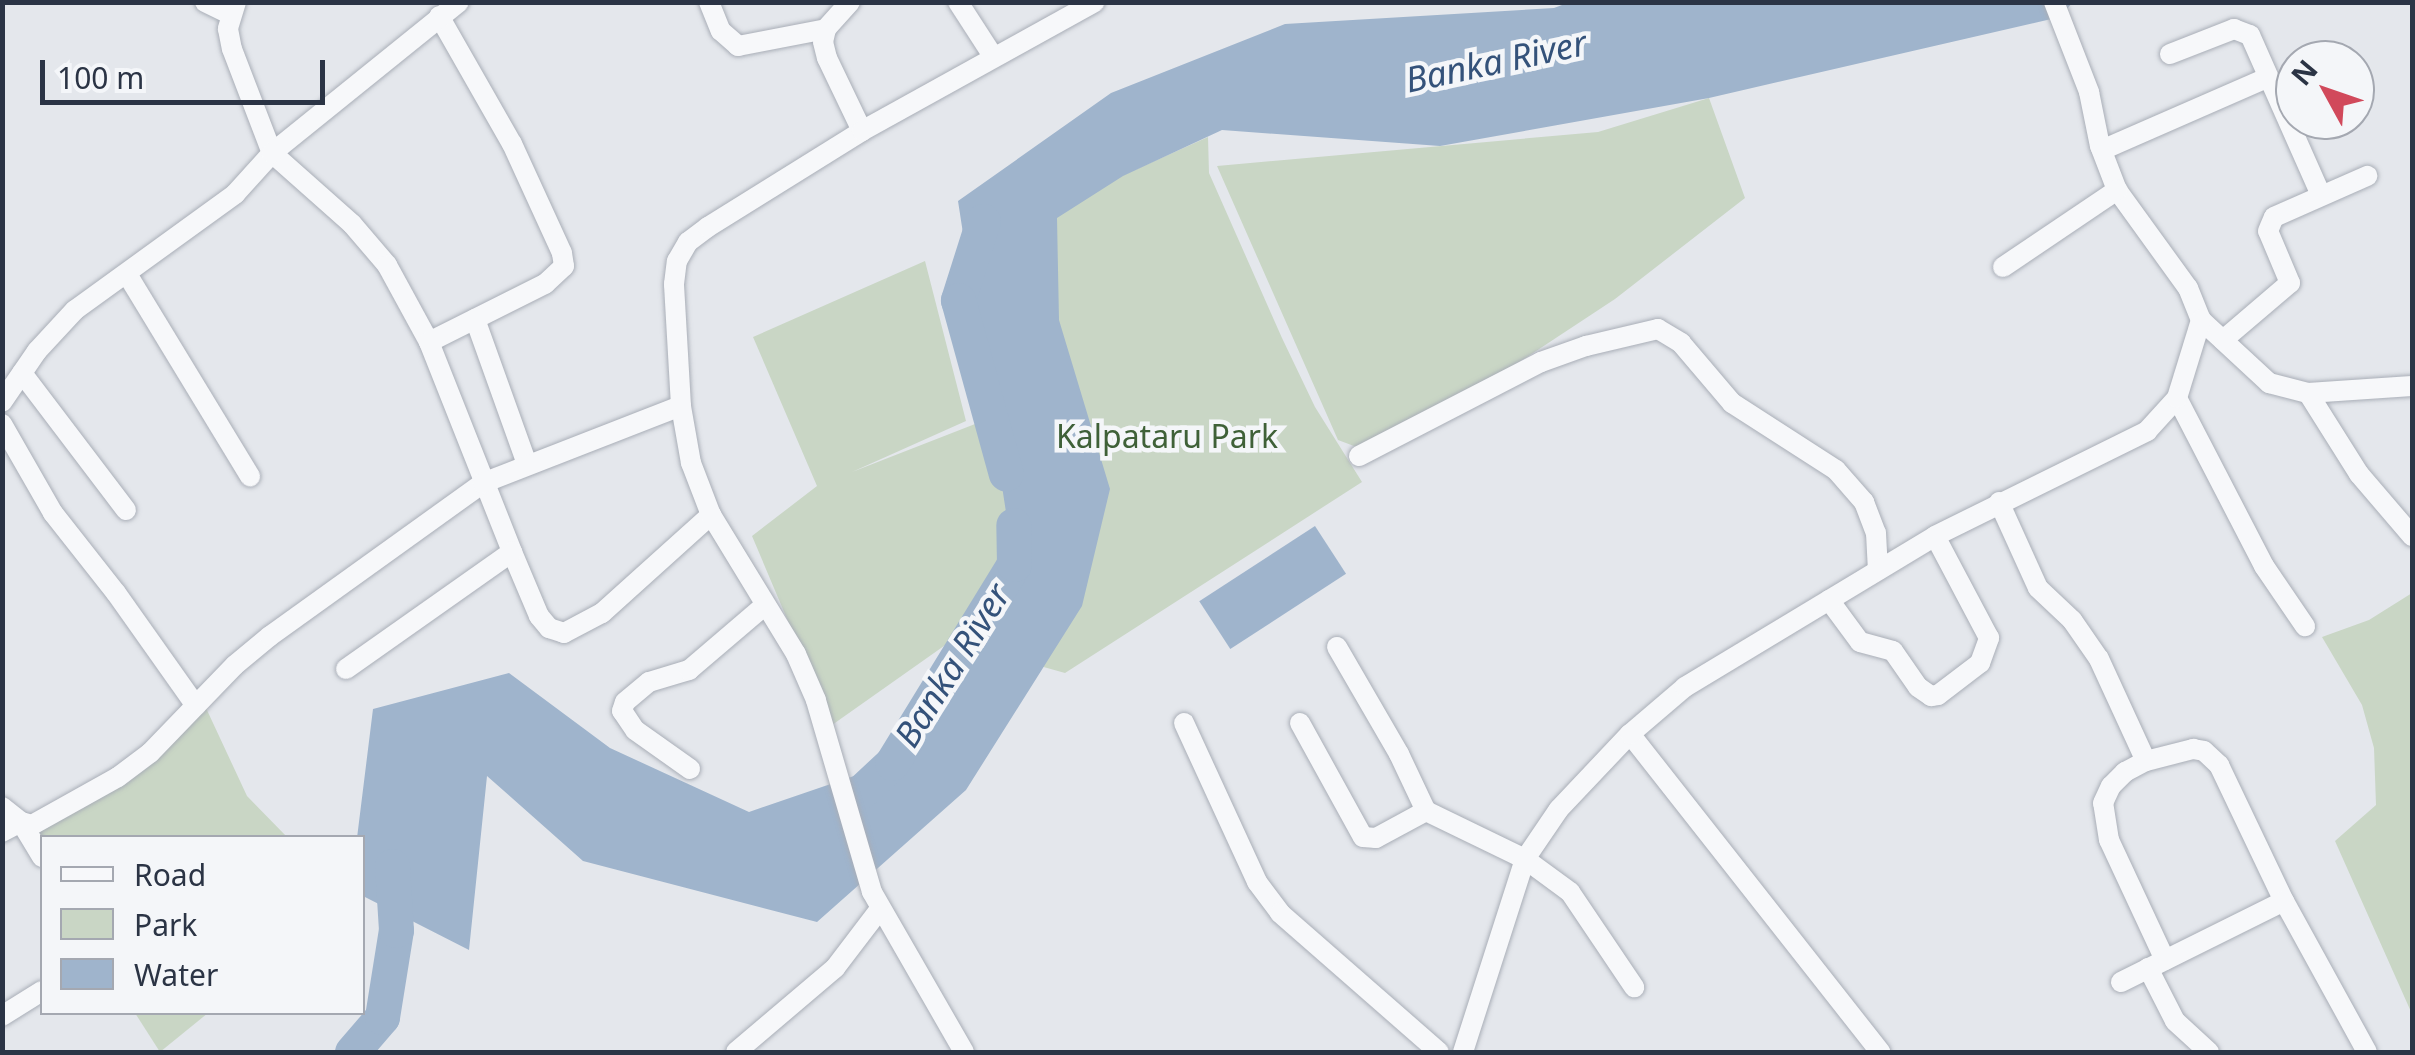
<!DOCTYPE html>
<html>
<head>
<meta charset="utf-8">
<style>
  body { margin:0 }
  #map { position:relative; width:2415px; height:1055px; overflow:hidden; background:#e4e7ec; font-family:"Noto Sans",sans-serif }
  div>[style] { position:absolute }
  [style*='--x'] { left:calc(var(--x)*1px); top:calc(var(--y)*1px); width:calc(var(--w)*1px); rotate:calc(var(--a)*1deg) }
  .green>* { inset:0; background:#c9d6c5 }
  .water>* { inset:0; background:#9fb4cc; transform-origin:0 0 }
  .river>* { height:35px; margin:-17.5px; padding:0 17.5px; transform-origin:17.5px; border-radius:17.5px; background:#9fb4cc }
  .roads { filter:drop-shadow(0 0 2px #a9aeb7) drop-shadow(0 0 2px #a9aeb7) }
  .minor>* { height:20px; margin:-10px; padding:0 10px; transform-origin:10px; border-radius:10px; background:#f7f8fa }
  span { translate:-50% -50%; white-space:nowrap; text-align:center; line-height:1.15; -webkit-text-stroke:9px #f4f6f9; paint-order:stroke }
  .park-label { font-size:32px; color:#3f6138 }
  .water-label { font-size:35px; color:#34527a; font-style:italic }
  .frame { position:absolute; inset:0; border:5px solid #2b3445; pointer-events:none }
  .legend { position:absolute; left:40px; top:835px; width:325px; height:180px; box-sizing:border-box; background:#f4f6f9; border:2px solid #a4a8b1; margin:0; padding:12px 18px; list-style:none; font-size:30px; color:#2b3445 }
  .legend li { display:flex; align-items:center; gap:20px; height:50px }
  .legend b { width:50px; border:2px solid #a4a8b1 }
  .north { position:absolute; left:2275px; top:40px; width:100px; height:100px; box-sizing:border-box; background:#f4f6f9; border:2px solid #a4a8b1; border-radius:50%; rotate:310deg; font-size:28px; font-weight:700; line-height:40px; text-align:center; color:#2b3445 }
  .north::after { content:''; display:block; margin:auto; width:35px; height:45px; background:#d1495b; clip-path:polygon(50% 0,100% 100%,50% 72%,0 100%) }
  .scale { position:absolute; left:40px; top:60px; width:285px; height:45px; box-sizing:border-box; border:5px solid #2b3445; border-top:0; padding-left:12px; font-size:30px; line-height:35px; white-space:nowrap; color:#2b3445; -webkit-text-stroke:8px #f4f6f9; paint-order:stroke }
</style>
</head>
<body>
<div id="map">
  <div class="green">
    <div style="clip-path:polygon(1709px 98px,1745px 198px,1615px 299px,1378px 455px,1338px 440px,1217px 166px,1598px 132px)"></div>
    <div style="clip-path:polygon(1208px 137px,1209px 173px,1282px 338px,1315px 407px,1362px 482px,1065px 673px,951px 641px,832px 725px,752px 536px,817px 486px,753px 337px,925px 261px,966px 421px,852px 472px,1024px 405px,1030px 234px,1079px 195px)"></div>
    <div style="clip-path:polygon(2412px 593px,2412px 1014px,2335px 841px,2376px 805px,2374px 748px,2362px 705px,2322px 637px,2369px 620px)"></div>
    <div style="clip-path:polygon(206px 708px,247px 796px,287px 837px,42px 839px,38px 830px)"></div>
    <div style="clip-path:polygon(135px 1013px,208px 1013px,160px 1052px)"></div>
  </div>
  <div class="water">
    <div style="clip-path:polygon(1570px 2px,2072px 3px,2060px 17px,1709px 98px,1440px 146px,1222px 130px,1123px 176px,1057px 218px,1059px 320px,1110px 489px,1082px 606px,966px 790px,817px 922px,583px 861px,487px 776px,469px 950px,363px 896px,362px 838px,357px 838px,373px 709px,509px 673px,610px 748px,749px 812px,892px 763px,1014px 564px,958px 201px,1111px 93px,1285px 24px,1554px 8px)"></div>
    <div style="left:1315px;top:526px;width:57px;height:138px;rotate:57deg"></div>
  </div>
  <div class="river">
    <div style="--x:983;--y:221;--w:83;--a:107.6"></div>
    <div style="--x:958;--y:300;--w:180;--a:74.6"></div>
    <div style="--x:863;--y:790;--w:40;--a:-43"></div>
    <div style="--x:892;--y:763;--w:233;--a:-58.5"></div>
    <div style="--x:1014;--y:564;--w:39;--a:-91"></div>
    <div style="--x:352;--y:1052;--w:46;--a:-49.4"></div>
    <div style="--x:382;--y:1017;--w:88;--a:-80.9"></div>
    <div style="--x:396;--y:930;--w:64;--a:-93.6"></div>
  </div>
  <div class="roads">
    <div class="minor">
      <div style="--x:205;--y:2;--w:28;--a:26"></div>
      <div style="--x:236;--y:2;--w:28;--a:107"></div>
      <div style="--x:228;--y:29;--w:20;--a:79"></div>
      <div style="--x:232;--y:49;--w:111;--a:69"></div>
      <div style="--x:272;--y:153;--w:107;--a:41.6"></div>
      <div style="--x:352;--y:224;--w:54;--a:49.5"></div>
      <div style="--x:387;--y:265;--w:88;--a:61.4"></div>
      <div style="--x:429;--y:342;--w:226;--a:68.4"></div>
      <div style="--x:512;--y:552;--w:69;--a:67.1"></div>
      <div style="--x:539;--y:616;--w:16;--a:50"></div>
      <div style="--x:549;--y:628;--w:16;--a:18"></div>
      <div style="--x:564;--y:633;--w:43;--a:-27.8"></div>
      <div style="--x:602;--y:613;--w:147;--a:-42"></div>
      <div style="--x:709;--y:2;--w:31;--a:68"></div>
      <div style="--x:721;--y:31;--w:23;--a:41"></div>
      <div style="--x:738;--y:46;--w:90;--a:-10.9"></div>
      <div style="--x:850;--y:2;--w:36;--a:132"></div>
      <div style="--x:826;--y:29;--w:13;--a:103"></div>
      <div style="--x:823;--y:42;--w:16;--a:76"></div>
      <div style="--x:827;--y:58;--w:81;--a:64.4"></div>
      <div style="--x:958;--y:2;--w:64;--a:57.1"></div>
      <div style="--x:2054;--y:2;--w:97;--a:68.7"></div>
      <div style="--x:2089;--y:92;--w:55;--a:78.5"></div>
      <div style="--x:2100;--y:146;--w:47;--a:68.9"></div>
      <div style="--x:2117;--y:190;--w:121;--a:54.1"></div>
      <div style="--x:2188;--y:288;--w:35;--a:68"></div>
      <div style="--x:2201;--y:320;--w:93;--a:42.8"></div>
      <div style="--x:2269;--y:383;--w:40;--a:14.4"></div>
      <div style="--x:2308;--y:393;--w:104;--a:-3.9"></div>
      <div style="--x:2170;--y:54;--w:69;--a:-21.3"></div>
      <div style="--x:2234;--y:29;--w:17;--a:21"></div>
      <div style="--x:2250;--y:35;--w:175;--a:66.1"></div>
      <div style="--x:2102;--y:150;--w:180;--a:-23.6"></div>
      <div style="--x:2003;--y:267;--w:138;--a:-34"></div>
      <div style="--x:127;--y:274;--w:237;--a:58.7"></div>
      <div style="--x:475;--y:319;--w:154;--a:70.3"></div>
      <div style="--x:2223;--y:340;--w:88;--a:-40.4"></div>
      <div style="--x:2290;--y:283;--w:56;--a:-112.9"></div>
      <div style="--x:2268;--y:231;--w:15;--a:-67"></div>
      <div style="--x:2274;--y:217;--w:102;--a:-23.8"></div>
      <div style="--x:429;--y:342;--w:130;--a:-26.6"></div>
      <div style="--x:545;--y:284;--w:26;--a:-43"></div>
      <div style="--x:564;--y:266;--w:13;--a:-99"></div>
      <div style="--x:562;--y:253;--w:120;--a:-114.6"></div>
      <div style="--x:512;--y:144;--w:147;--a:-119.7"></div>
      <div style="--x:22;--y:373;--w:172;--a:52.8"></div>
      <div style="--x:2308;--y:393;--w:96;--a:57.8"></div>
      <div style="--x:2359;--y:474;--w:82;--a:49.5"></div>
      <div style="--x:2177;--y:398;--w:189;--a:62.6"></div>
      <div style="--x:2264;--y:566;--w:73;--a:55.7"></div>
      <div style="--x:2;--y:402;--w:62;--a:-55.5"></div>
      <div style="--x:37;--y:351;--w:56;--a:-47.2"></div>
      <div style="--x:75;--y:310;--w:198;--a:-35.9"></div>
      <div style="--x:235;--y:194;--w:55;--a:-47.9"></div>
      <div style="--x:272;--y:153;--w:240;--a:-38.9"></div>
      <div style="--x:2;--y:424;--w:103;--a:60.2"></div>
      <div style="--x:53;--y:513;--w:102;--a:51.8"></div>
      <div style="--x:116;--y:593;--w:138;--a:54.7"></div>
      <div style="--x:1359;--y:456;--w:205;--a:-27.3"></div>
      <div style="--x:1541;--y:362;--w:48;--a:-19.6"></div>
      <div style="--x:1586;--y:346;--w:74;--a:-13.3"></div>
      <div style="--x:1658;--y:329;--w:27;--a:31"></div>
      <div style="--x:1681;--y:343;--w:79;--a:49.6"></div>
      <div style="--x:1732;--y:403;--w:124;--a:32.8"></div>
      <div style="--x:1836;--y:470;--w:43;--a:48.8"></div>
      <div style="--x:1864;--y:502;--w:33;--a:69"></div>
      <div style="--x:1876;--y:533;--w:37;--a:87"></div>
      <div style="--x:1999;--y:502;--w:94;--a:65.6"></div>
      <div style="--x:2038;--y:588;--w:47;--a:43.3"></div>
      <div style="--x:2072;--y:620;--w:47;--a:55.3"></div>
      <div style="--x:2099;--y:659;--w:112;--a:65.3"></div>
      <div style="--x:1829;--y:600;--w:52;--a:53.6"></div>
      <div style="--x:1860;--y:642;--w:34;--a:15"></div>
      <div style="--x:1893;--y:651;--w:44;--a:55.2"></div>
      <div style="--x:1918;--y:687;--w:16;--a:35"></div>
      <div style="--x:1931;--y:696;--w:7;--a:-8"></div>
      <div style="--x:1938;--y:695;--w:53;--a:-37.3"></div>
      <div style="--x:1980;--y:663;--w:27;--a:-70"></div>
      <div style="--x:1989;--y:638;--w:115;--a:-117.9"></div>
      <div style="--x:1337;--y:647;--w:124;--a:59.9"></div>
      <div style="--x:1399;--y:754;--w:63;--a:64.7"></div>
      <div style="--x:346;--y:669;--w:203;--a:-35.2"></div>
      <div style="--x:1184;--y:723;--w:175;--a:65.3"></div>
      <div style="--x:1257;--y:882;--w:39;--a:53"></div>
      <div style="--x:1280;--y:913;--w:211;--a:41.2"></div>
      <div style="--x:1300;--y:723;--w:130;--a:61.1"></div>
      <div style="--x:1363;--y:837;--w:13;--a:4"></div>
      <div style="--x:1376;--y:838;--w:57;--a:-28.4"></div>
      <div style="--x:1426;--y:811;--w:110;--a:25.9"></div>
      <div style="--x:1525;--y:859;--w:56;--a:36.3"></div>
      <div style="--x:1570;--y:892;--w:115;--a:56"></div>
      <div style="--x:1630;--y:734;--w:405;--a:51.8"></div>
      <div style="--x:690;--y:769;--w:67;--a:-144.7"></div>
      <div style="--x:635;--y:730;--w:23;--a:-124"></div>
      <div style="--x:622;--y:711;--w:9;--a:-72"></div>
      <div style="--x:625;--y:702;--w:31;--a:-40"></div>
      <div style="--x:649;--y:682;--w:42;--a:-16.7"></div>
      <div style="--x:689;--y:670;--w:100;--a:-40.5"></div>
      <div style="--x:2;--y:807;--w:24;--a:38"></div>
      <div style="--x:21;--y:822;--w:11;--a:15"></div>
      <div style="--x:32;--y:825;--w:98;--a:-29.2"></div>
      <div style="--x:118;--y:777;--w:40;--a:-37"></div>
      <div style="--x:150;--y:753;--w:122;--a:-46"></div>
      <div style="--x:235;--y:665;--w:45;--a:-39.6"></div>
      <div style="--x:270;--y:636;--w:262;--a:-35.7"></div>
      <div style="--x:483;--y:483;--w:212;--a:-21.3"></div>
      <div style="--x:2;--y:832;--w:21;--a:-28"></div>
      <div style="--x:21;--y:822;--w:41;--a:59"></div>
      <div style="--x:2165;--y:960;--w:132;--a:-115"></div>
      <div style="--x:2109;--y:840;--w:37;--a:-99"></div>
      <div style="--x:2103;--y:803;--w:19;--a:-65"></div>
      <div style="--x:2111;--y:786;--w:20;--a:-45"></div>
      <div style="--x:2125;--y:772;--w:24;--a:-28"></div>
      <div style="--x:2146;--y:761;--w:49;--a:-14.3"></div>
      <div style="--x:2193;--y:749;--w:11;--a:10"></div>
      <div style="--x:2204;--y:751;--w:21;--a:43"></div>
      <div style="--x:2219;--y:765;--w:151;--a:64.5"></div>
      <div style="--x:2284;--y:901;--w:172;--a:61.2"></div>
      <div style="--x:2148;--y:968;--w:59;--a:63"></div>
      <div style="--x:2175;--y:1021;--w:46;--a:42.4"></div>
      <div style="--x:2121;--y:982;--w:182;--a:-26.4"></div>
      <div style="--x:2;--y:1016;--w:47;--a:-32"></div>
      <div style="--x:736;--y:1052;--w:130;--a:-40.3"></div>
      <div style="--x:835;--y:968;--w:74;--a:-52.7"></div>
      <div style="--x:964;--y:1052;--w:185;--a:-119.9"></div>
      <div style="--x:872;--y:892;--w:200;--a:-106.3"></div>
      <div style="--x:816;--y:700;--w:50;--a:-113.5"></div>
      <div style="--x:796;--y:654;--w:163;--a:-121.4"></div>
      <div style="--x:711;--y:515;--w:56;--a:-111"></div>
      <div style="--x:691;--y:463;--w:58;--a:-100"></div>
      <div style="--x:681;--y:406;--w:122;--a:-93.3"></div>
      <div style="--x:674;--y:284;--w:23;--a:-83"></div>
      <div style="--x:677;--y:261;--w:22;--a:-60"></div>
      <div style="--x:688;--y:242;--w:25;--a:-37"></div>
      <div style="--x:708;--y:227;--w:181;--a:-31.9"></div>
      <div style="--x:862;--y:131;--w:266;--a:-29"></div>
      <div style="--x:1463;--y:1052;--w:203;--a:-72.2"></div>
      <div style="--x:1525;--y:859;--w:60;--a:-55.8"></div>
      <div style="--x:1559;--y:809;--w:103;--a:-46.6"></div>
      <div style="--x:1630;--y:734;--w:72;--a:-40.5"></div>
      <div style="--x:1685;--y:687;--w:292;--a:-31.1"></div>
      <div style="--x:1935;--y:536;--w:237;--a:-26.3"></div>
      <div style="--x:2147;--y:431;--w:45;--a:-47.7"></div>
      <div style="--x:2177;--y:398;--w:82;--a:-72.9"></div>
    </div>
  </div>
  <div class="park-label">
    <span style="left:1167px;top:436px">Kalpataru Park</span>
  </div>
  <div class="water-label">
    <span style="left:1496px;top:61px;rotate:-12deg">Banka River</span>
    <span style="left:952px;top:665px;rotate:-58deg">Banka River</span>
  </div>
  <div class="frame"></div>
  <ul class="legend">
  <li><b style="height:12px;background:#f7f8fa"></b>Road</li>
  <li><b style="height:28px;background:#c9d6c5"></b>Park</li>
  <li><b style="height:28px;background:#9fb4cc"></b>Water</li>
  </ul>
  <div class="north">N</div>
  <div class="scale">100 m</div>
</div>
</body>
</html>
